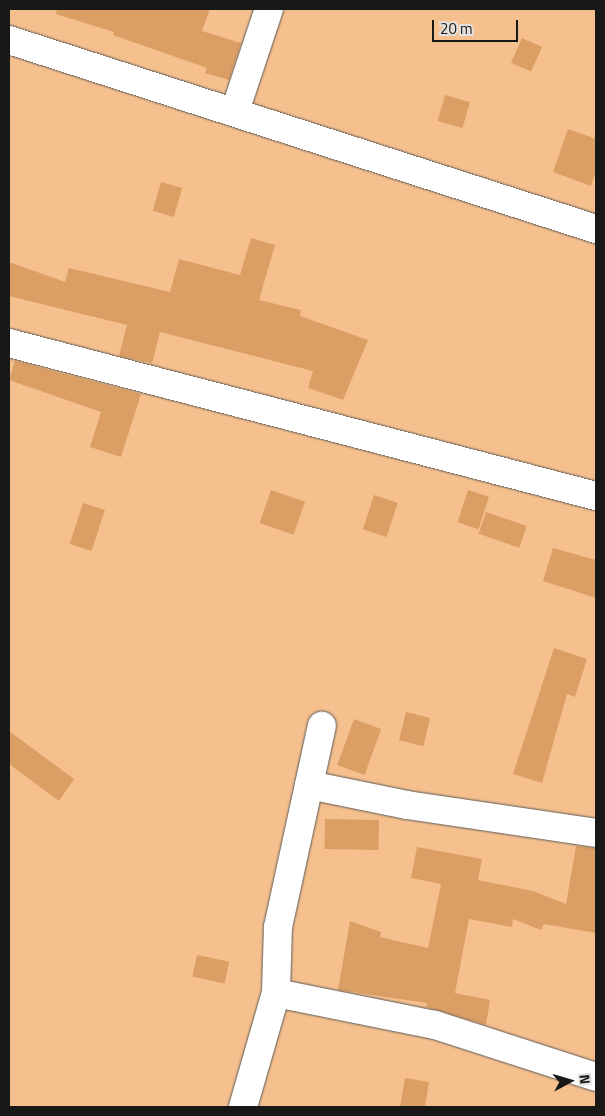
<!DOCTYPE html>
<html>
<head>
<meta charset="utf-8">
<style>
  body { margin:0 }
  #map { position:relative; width:605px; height:1116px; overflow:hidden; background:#e3e0de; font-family:"Titillium Web",sans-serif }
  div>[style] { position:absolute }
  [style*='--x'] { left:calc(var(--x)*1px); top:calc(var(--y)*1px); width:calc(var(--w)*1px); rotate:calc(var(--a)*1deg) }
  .green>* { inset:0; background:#f6c08e; transform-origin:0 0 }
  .building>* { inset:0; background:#db9e64; transform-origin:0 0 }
  .roads { filter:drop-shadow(0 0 1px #5d5b59) drop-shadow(0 0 1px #5d5b59) }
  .minor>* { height:28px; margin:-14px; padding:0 14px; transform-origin:14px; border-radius:14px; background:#fff }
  span { translate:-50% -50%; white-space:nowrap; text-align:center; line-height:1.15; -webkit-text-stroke:5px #e3e0de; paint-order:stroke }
  .frame { position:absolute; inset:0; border:10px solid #181817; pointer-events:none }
  .north { position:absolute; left:545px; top:1056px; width:50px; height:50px; -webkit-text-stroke:4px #e3e0de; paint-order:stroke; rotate:84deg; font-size:14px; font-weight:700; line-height:20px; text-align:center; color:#181817 }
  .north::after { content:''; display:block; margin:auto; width:18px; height:22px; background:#181817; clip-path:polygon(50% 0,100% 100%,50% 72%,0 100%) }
  .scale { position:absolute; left:432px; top:20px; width:86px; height:22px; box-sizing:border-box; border:2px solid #181817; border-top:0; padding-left:6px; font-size:15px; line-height:18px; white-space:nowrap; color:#181817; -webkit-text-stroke:4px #e3e0de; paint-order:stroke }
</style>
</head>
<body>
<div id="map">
  <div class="green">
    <div style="left:9px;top:9px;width:587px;height:1098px"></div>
  </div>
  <div class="building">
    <div style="clip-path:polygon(57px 9px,210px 9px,202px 31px,241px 43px,229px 80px,205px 73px,207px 68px,113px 35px,114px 32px,56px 14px)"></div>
    <div style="left:522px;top:38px;width:22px;height:27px;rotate:24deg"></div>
    <div style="left:445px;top:95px;width:26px;height:27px;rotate:16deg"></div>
    <div style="clip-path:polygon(568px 129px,596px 139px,596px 171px,591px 186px,553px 172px)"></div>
    <div style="left:161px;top:182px;width:22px;height:30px;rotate:16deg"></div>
    <div style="clip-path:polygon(251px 238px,275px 245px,259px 300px,301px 310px,300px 316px,368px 340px,343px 400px,308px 388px,313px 371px,160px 332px,152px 363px,119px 356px,127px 325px,9px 296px,9px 262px,65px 282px,69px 268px,170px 292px,179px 259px,240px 275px)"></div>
    <div style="clip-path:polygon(15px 361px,141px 394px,121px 457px,90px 447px,101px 412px,9px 380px)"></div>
    <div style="left:271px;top:490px;width:36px;height:35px;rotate:19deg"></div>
    <div style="left:468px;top:490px;width:22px;height:34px;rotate:18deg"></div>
    <div style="left:374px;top:495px;width:25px;height:36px;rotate:18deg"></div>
    <div style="left:83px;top:503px;width:23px;height:43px;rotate:18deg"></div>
    <div style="left:486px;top:512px;width:43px;height:23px;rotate:19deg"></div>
    <div style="clip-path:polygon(553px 548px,596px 560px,596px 598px,543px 581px)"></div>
    <div style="clip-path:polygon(554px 648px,587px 659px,575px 697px,567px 694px,542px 783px,513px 774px)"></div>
    <div style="left:406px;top:712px;width:25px;height:29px;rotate:14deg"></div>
    <div style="left:354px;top:719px;width:29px;height:49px;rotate:20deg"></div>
    <div style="clip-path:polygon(9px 731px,74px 779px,59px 801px,9px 764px)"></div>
    <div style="left:325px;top:819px;width:54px;height:30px;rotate:1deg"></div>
    <div style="clip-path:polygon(576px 846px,596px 848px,596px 933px,544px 924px,541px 930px,513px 919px,512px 927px,469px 919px,455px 993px,490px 1000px,486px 1025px,426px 1007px,427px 1003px,338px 990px,350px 921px,381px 932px,380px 937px,428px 948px,441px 884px,411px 878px,417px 847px,482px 859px,478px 880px,533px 891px,566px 904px)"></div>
    <div style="left:197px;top:955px;width:33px;height:22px;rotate:12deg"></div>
    <div style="clip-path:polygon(405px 1078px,429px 1082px,425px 1107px,400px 1107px)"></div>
  </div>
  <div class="roads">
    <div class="minor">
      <div style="--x:9;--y:40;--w:617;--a:17.85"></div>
      <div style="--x:235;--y:111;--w:108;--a:-71.6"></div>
      <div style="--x:9;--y:343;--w:607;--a:14.61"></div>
      <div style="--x:309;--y:785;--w:100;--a:11.5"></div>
      <div style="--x:407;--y:805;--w:191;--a:8.4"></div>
      <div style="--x:276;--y:993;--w:162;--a:11.4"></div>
      <div style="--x:435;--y:1025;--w:169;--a:17.9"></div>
      <div style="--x:243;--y:1107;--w:119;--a:-73.9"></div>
      <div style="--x:276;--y:993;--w:66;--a:-88.3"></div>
      <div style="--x:278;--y:927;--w:206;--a:-77.7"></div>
    </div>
  </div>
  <div class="frame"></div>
  <div class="north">N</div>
  <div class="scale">20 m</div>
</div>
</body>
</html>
